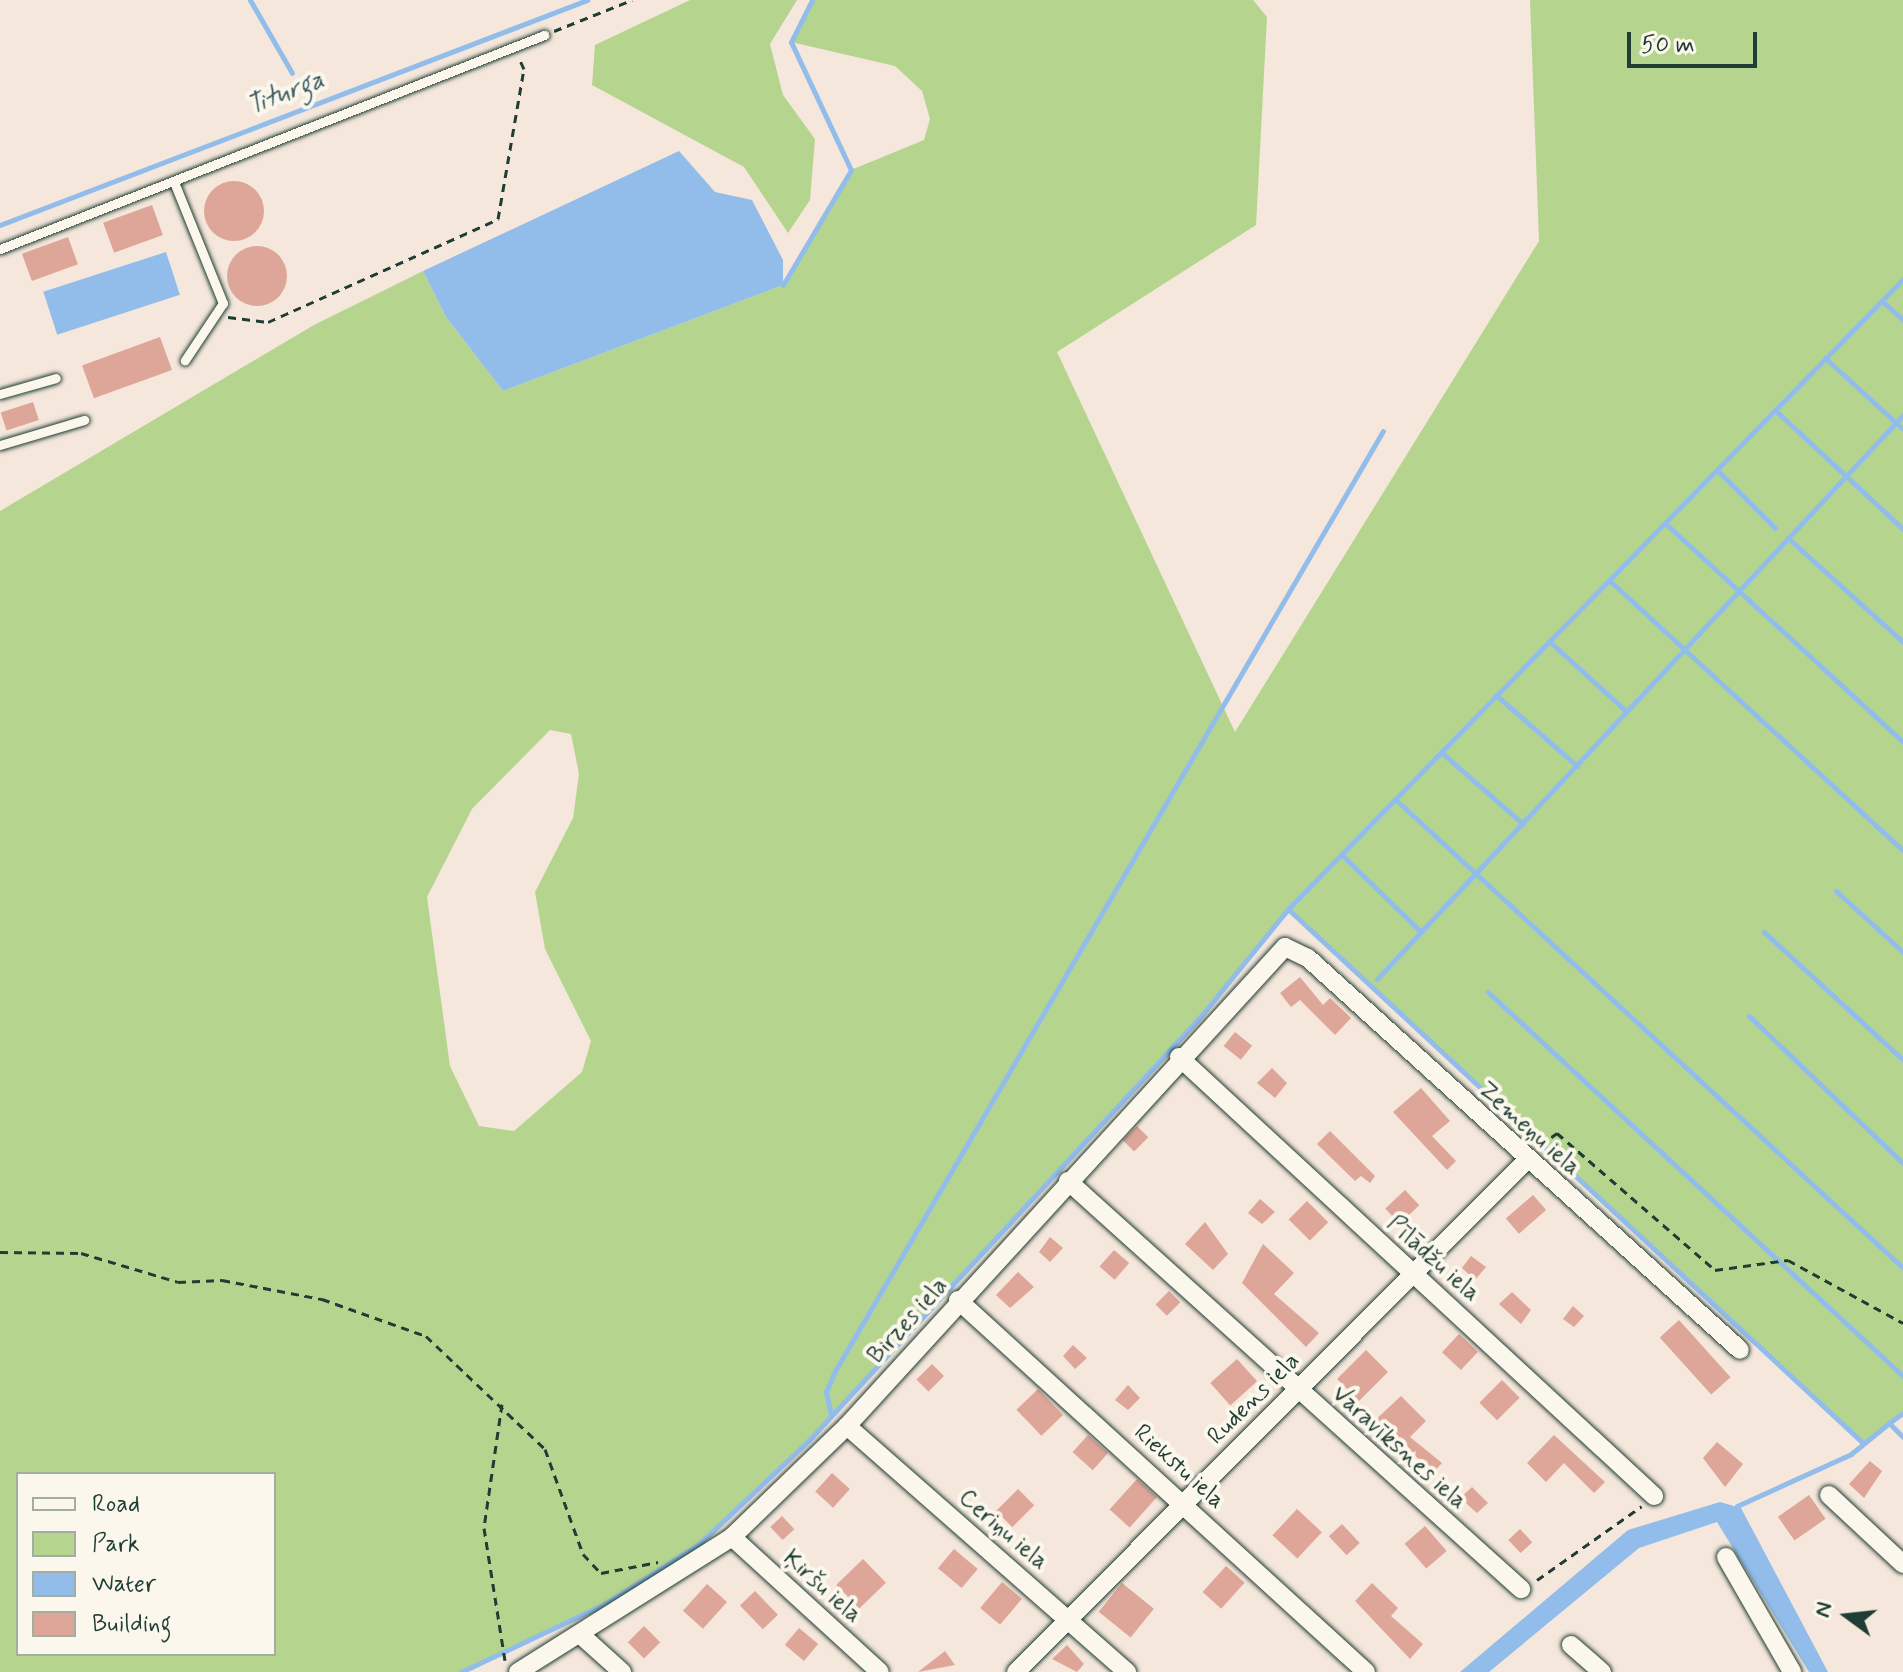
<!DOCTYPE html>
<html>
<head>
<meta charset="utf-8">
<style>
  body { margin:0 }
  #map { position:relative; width:1903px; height:1672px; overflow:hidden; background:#f5e7db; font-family:Mynerve,sans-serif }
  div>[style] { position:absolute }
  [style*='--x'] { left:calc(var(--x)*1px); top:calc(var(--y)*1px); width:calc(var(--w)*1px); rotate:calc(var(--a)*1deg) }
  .green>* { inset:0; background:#b5d58f }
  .water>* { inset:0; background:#92bdeb; transform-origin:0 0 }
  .stream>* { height:5px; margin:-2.5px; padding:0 2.5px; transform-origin:2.5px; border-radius:2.5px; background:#92bdeb }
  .building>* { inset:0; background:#dea698; transform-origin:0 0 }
  .round { border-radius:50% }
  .path>* { height:3px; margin-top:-1.5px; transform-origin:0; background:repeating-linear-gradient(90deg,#1f3d34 0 8px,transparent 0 14px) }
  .roads { filter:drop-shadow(0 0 2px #1f3d34) drop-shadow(0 0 2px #1f3d34) }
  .lane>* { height:9px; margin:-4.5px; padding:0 4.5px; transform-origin:4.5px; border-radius:4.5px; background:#fbf7ec }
  .street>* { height:18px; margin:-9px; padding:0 9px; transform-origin:9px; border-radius:9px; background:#fbf7ec }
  span { translate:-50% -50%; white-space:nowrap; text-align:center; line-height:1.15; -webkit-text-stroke:8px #fbf7ec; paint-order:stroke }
  .street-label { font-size:24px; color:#1f3d34 }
  .water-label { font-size:26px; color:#3c5d62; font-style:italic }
  .legend { position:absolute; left:16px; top:1472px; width:260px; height:184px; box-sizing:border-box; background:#fbf7ec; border:2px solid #a3ada2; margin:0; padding:10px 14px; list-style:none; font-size:24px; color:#1f3d34 }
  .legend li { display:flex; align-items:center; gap:16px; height:40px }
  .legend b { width:40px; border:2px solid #a3ada2 }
  .north { position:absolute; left:1807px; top:1576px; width:80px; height:80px; -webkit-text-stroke:6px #fbf7ec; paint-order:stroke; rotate:285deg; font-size:22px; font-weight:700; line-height:32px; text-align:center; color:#1f3d34 }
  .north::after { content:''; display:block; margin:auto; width:28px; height:36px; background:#1f3d34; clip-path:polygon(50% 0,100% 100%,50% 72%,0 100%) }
  .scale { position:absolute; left:1627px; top:32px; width:130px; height:36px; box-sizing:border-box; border:4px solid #1f3d34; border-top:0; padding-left:10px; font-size:24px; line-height:28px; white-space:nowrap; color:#1f3d34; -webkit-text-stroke:6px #fbf7ec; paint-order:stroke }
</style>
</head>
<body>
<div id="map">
  <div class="green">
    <div style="clip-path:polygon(690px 0,797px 0,770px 44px,783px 95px,815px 139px,810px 200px,788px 233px,744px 167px,592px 85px,595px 45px)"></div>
    <div style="clip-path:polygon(evenodd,812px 0,1253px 0,1267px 17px,1256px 225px,1057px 352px,1235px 732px,1539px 241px,1530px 0,1903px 0,1903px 1411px,1863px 1443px,1288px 910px,1200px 1017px,809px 1440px,699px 1544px,606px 1603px,461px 1672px,0 1672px,0 511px,314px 325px,423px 271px,446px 317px,503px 391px,783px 285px,851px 170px,924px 140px,930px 119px,922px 91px,895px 66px,791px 42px,812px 0,550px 730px,571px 734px,579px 774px,573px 818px,535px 892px,545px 949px,591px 1041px,582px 1072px,514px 1131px,479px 1126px,450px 1066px,427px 897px,472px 809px,550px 730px,812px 0,18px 1474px,274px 1474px,274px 1654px,18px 1654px,18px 1474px)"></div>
  </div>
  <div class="water">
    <div style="clip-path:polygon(679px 151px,715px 192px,752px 200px,783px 260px,783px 285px,503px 391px,446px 317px,423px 271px)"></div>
    <div style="left:166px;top:252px;width:45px;height:129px;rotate:72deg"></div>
    <div style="clip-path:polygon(1720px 1502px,1741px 1508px,1828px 1672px,1809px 1672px,1717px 1522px,1639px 1548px,1489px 1672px,1460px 1672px,1628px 1530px)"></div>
  </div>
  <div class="stream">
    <div style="--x:250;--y:0;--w:84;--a:60.1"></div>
    <div style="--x:0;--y:225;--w:629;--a:-20.97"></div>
    <div style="--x:783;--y:285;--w:134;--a:-59.4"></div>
    <div style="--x:851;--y:170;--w:141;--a:-115.1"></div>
    <div style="--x:791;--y:42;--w:47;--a:-63.4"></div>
    <div style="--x:1882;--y:301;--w:28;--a:42"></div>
    <div style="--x:1825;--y:358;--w:105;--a:42.3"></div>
    <div style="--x:1775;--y:410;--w:175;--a:42.9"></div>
    <div style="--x:1717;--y:470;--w:82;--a:45"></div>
    <div style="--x:1665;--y:523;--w:323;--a:42.6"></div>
    <div style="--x:1788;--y:538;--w:155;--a:42.1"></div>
    <div style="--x:1609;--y:580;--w:399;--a:42.6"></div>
    <div style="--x:1549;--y:641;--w:105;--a:42.3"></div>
    <div style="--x:1496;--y:695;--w:108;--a:41.2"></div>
    <div style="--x:1441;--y:752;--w:109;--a:41.3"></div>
    <div style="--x:1395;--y:799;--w:691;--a:42.71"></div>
    <div style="--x:1342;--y:855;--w:110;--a:44.3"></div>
    <div style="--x:1836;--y:891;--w:91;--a:42.3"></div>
    <div style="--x:1288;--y:909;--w:880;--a:-45.69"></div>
    <div style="--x:1764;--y:932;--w:189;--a:42.6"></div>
    <div style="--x:1377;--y:979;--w:771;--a:-47"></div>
    <div style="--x:1488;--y:992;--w:565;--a:42.78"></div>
    <div style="--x:1749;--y:1016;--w:213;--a:43.7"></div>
    <div style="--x:831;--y:1415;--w:24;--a:-102"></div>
    <div style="--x:826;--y:1392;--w:23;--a:-67"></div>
    <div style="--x:835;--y:1371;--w:1088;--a:-59.76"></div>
    <div style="--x:1889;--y:1423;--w:17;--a:-36"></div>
    <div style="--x:1737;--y:1506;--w:125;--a:-24.5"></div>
    <div style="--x:1851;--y:1454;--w:49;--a:-39.2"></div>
    <div style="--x:1889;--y:1423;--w:20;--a:45"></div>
    <div style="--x:461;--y:1672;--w:161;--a:-25.4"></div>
    <div style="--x:606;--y:1603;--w:110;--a:-32.4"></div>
    <div style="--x:699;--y:1544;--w:151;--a:-43.4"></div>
    <div style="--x:809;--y:1440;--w:576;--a:-47.25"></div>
    <div style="--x:1200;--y:1017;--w:139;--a:-50.8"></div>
    <div style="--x:1288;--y:909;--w:785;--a:42.88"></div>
  </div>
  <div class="building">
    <div class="round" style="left:204px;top:181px;width:60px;height:60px"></div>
    <div style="left:152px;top:205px;width:32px;height:52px;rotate:70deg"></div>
    <div style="left:68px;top:237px;width:29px;height:49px;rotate:70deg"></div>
    <div class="round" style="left:227px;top:246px;width:60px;height:60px"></div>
    <div style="left:160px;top:337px;width:35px;height:83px;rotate:70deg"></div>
    <div style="left:33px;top:402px;width:19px;height:34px;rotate:72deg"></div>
    <div style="clip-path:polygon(1300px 977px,1323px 1005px,1330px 998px,1351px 1018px,1335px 1035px,1300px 1000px,1291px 1007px,1280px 993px)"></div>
    <div style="left:1235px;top:1032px;width:22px;height:18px;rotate:39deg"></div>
    <div style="clip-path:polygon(1272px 1068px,1287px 1083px,1275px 1098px,1257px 1083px)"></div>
    <div style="clip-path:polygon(1421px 1088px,1450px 1121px,1432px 1136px,1456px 1161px,1447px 1170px,1393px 1112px)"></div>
    <div style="left:1137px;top:1126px;width:16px;height:20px;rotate:45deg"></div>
    <div style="clip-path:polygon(1330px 1131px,1375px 1176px,1370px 1183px,1361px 1176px,1355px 1181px,1317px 1144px)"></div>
    <div style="left:1405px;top:1190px;width:21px;height:27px;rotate:47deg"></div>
    <div style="left:1533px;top:1195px;width:20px;height:36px;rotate:49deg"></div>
    <div style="clip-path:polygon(1260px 1199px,1275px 1212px,1262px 1224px,1248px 1213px)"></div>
    <div style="left:1307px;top:1201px;width:30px;height:26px;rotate:45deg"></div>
    <div style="clip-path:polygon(1205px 1222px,1228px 1254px,1213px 1270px,1185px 1244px)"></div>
    <div style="clip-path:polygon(1050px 1237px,1063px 1248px,1050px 1262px,1039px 1252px)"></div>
    <div style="clip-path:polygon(1263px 1244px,1294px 1273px,1274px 1294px,1319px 1333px,1306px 1347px,1242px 1283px)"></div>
    <div style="left:1114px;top:1250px;width:20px;height:22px;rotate:41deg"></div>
    <div style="clip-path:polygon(1471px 1256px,1486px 1267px,1475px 1280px,1462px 1268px)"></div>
    <div style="clip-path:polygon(1018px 1272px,1034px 1287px,1010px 1308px,996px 1295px)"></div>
    <div style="left:1169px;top:1291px;width:16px;height:19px;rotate:45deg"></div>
    <div style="clip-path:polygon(1512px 1292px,1531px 1310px,1521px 1324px,1499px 1304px)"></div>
    <div style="clip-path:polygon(1573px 1306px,1584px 1316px,1574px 1327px,1563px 1319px)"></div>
    <div style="left:1679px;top:1320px;width:77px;height:26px;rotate:48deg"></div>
    <div style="left:1459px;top:1334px;width:26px;height:25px;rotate:43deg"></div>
    <div style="clip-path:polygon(1073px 1345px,1087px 1358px,1075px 1369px,1063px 1356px)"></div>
    <div style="left:1366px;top:1350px;width:31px;height:41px;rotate:45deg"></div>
    <div style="left:1237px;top:1359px;width:30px;height:36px;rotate:48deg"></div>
    <div style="left:932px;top:1364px;width:17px;height:22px;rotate:45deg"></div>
    <div style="left:1502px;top:1380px;width:25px;height:32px;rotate:45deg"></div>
    <div style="clip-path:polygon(1128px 1385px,1140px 1398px,1128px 1410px,1115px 1400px)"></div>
    <div style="left:1038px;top:1389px;width:36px;height:30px;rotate:46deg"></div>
    <div style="clip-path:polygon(1401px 1396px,1426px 1421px,1410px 1437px,1442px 1463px,1432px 1474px,1404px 1443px,1397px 1450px,1371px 1424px)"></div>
    <div style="left:1088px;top:1435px;width:27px;height:23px;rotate:42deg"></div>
    <div style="clip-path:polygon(1554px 1435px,1605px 1482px,1594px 1493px,1564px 1463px,1546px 1482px,1527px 1463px)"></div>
    <div style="clip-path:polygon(1717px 1442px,1743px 1464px,1725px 1487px,1703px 1458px)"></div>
    <div style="clip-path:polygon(1870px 1461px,1882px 1471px,1864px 1498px,1849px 1484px)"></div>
    <div style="left:832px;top:1473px;width:24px;height:25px;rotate:42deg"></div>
    <div style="left:1137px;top:1479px;width:27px;height:41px;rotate:42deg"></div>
    <div style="clip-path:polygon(1472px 1487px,1488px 1503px,1477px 1513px,1460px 1498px)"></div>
    <div style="left:1018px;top:1489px;width:23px;height:31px;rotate:45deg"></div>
    <div style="left:1809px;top:1495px;width:29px;height:38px;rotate:55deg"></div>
    <div style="left:1297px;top:1509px;width:34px;height:36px;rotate:43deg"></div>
    <div style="left:782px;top:1516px;width:18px;height:16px;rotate:47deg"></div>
    <div style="left:1342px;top:1524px;width:26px;height:18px;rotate:47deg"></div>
    <div style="left:1425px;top:1526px;width:33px;height:27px;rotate:49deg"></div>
    <div style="left:1520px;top:1529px;width:18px;height:16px;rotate:47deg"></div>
    <div style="left:954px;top:1549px;width:31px;height:25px;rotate:40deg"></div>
    <div style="left:863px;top:1559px;width:33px;height:37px;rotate:46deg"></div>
    <div style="left:1226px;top:1566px;width:25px;height:35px;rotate:42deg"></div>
    <div style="left:1002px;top:1582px;width:26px;height:34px;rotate:40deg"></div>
    <div style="left:1122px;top:1583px;width:41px;height:37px;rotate:39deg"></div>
    <div style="clip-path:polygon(1372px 1583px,1398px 1608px,1391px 1616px,1423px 1644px,1410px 1659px,1355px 1601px)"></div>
    <div style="left:707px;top:1584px;width:27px;height:36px;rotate:42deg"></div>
    <div style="left:755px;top:1591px;width:33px;height:21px;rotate:46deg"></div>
    <div style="left:644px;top:1626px;width:23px;height:23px;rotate:45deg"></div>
    <div style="left:799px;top:1628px;width:25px;height:22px;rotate:40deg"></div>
    <div style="clip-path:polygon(1067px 1645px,1084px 1664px,1077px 1672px,1052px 1659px)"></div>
    <div style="clip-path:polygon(945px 1651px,955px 1665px,918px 1672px)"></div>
  </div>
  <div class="path">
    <div style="--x:554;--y:31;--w:84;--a:-21.7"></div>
    <div style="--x:228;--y:317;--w:40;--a:7.1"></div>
    <div style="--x:268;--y:322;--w:252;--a:-24.1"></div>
    <div style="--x:498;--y:219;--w:152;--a:-80.2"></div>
    <div style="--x:524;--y:69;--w:12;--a:-114"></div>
    <div style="--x:1540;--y:1145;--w:21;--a:-35"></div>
    <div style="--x:1557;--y:1133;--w:209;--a:40.9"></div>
    <div style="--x:1715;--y:1270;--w:74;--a:-7.8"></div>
    <div style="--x:1788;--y:1260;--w:131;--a:28.7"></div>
    <div style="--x:0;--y:1252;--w:81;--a:0.7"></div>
    <div style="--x:81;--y:1253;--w:101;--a:16.6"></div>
    <div style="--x:178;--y:1282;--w:44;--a:-2.6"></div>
    <div style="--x:222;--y:1280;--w:102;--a:10.8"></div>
    <div style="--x:322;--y:1299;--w:110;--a:19.6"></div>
    <div style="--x:426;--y:1336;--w:164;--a:43.5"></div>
    <div style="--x:545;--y:1449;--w:112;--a:70.1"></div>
    <div style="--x:583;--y:1554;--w:26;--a:47"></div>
    <div style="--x:601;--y:1573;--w:58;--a:-10.9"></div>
    <div style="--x:502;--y:1404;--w:125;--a:98.3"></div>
    <div style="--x:484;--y:1528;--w:134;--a:81"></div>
    <div style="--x:1537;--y:1580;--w:128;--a:-35.2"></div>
  </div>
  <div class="roads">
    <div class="lane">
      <div style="--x:174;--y:182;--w:131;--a:68"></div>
      <div style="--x:223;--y:303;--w:69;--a:123.7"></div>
      <div style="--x:0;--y:249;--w:585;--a:-21.47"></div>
      <div style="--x:0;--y:394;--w:58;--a:-15.9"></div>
      <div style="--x:0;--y:445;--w:88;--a:-16.6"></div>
    </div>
    <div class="street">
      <div style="--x:1179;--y:1057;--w:647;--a:42.74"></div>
      <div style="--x:1068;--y:1181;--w:610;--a:42.01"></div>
      <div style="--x:958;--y:1300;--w:552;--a:42.36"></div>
      <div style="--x:847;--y:1426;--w:373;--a:41.3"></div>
      <div style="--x:1829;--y:1495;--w:101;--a:43"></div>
      <div style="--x:732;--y:1537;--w:200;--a:42.4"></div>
      <div style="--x:1726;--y:1557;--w:133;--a:60.1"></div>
      <div style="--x:582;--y:1636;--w:54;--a:42"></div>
      <div style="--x:1571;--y:1645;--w:41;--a:41.1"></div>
      <div style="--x:518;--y:1672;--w:253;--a:-32.2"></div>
      <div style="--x:732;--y:1537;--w:160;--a:-44"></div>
      <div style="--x:847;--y:1426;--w:649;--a:-47.56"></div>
      <div style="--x:1285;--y:947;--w:25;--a:26"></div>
      <div style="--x:1308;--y:958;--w:583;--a:42.22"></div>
      <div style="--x:1016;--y:1672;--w:723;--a:-45.06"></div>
    </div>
  </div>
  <div class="street-label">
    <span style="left:1529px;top:1129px;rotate:42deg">Zemeņu iela</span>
    <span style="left:1433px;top:1259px;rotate:42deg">Pīlādžu iela</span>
    <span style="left:908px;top:1321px;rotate:-48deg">Birzes iela</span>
    <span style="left:1254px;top:1399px;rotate:-45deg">Rudens iela</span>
    <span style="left:1399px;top:1448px;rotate:42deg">Varavīksnes iela</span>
    <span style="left:1179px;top:1467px;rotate:42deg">Riekstu iela</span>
    <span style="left:1003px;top:1530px;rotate:41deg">Ceriņu iela</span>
    <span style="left:822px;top:1587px;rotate:42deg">Ķiršu iela</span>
  </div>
  <div class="water-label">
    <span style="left:286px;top:94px;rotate:-21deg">Titurga</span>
  </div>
  <ul class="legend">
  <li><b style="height:10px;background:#fbf7ec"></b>Road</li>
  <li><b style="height:22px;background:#b5d58f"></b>Park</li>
  <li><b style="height:22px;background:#92bdeb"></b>Water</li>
  <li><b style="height:22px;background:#dea698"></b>Building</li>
  </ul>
  <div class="north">N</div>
  <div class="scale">50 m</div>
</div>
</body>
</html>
